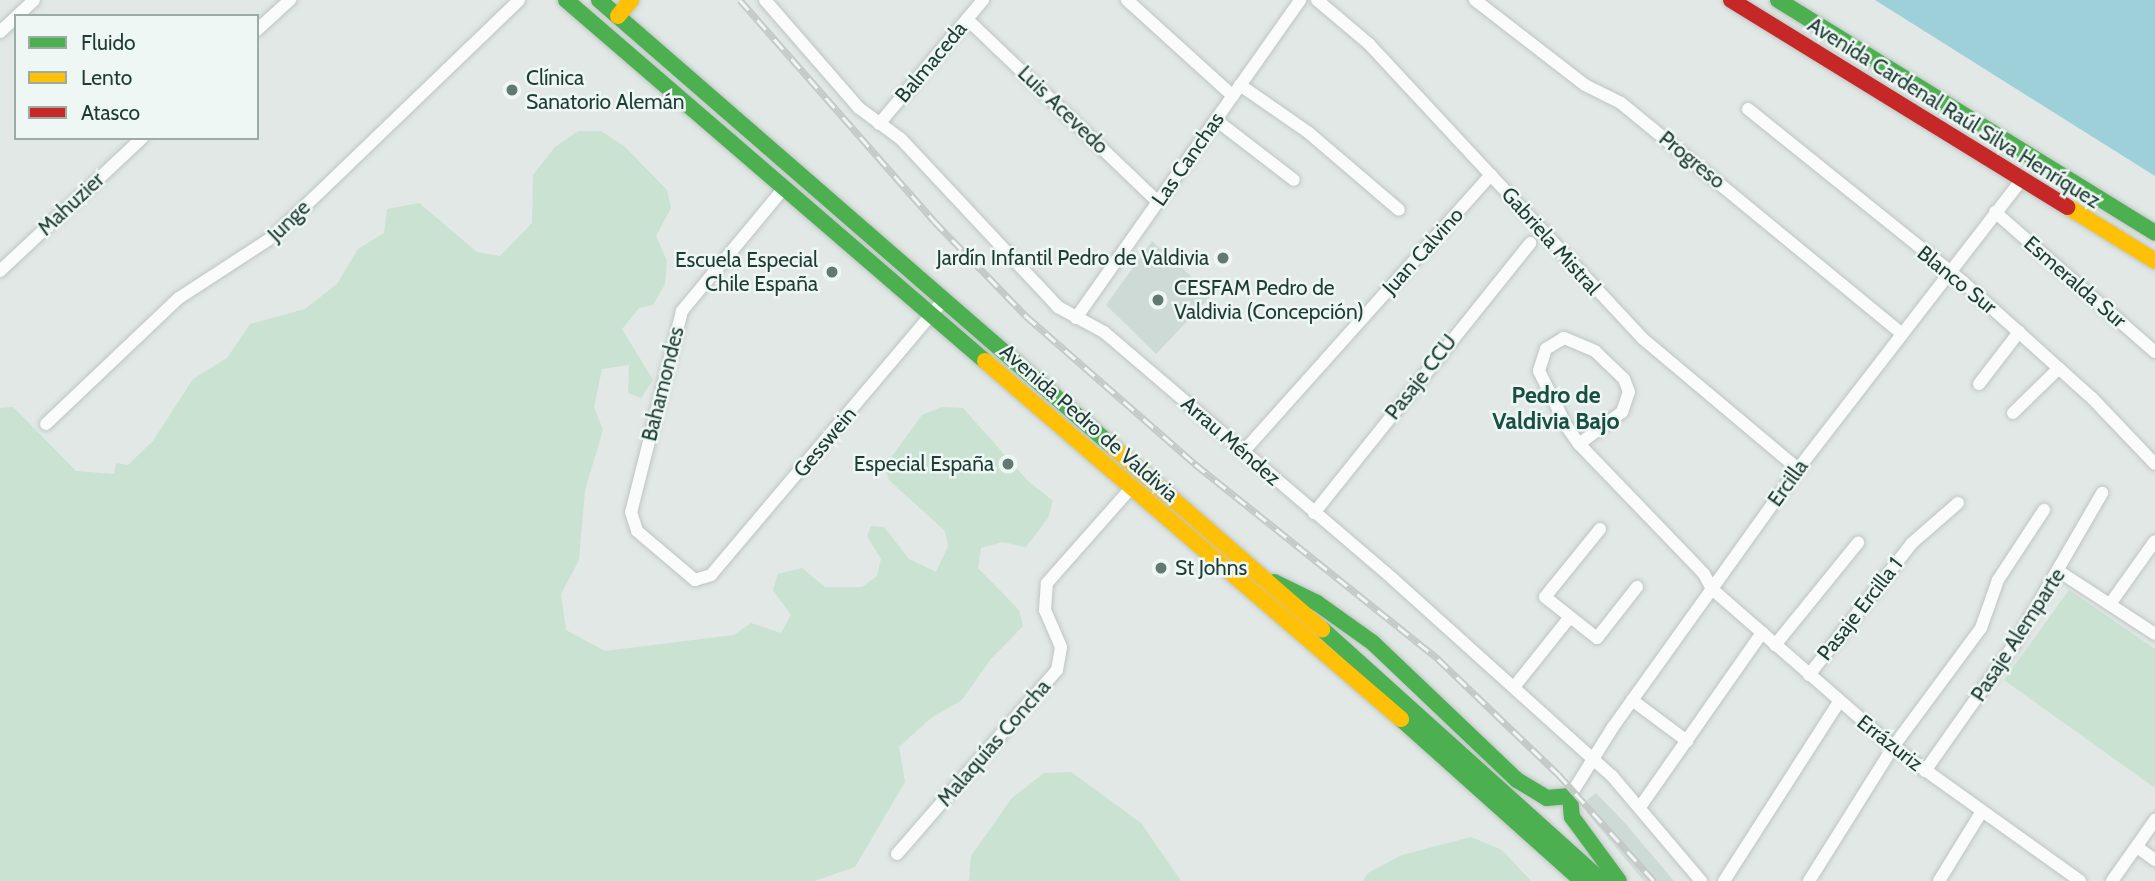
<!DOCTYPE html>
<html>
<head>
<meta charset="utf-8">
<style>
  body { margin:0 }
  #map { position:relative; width:2155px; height:881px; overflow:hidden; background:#e1e8e5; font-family:Cabin,sans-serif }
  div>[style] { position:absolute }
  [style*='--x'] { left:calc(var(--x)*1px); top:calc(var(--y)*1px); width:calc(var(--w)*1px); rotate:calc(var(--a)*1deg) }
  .built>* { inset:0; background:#cedad5 }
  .green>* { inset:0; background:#c9e2d1 }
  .water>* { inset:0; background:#9ed0da }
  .roads { filter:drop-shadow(0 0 2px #bec5c2) drop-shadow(0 0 2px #bec5c2) }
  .street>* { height:12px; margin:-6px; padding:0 6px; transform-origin:6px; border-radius:6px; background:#fafcfb }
  .fast>* { height:16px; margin:-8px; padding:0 8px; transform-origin:8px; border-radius:8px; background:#4caf50 }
  .slow>* { height:16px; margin:-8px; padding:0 8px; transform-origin:8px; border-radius:8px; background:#ffc107 }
  .jam>* { height:16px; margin:-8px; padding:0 8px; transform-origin:8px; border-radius:8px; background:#c62828 }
  .rail>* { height:7px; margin-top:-3.5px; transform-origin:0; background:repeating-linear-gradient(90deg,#eef7f3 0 13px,#c5cac9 0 26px); box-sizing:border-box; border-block:2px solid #c5cac9 }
  .dots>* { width:19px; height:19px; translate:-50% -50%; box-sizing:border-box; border:4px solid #eef7f3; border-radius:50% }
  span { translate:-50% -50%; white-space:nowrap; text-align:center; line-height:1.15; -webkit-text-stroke:5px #eef7f3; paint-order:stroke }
  .street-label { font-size:21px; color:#1e3c35 }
  .poi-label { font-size:21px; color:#1e3c35 }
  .left { translate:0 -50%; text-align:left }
  .right { translate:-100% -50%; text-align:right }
  .neighbourhood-label { font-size:23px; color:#194f43; font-weight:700 }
  .legend { position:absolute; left:14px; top:14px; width:245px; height:126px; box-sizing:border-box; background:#eef7f3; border:2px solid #9baca7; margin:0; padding:9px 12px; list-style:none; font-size:21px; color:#1e3c35 }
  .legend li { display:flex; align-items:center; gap:14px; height:35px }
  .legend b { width:35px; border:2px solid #9baca7 }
</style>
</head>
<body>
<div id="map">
  <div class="built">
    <div style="clip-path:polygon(1152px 241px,1212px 295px,1156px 354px,1106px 305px)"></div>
    <div style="clip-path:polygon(1596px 793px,1624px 822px,1674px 881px,1644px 881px,1587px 813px,1587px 800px)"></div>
  </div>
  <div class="green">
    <div style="clip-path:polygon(578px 131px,601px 131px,625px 147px,667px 190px,671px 208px,656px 236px,667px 261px,665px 284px,653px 305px,639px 308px,622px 329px,653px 380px,641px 398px,628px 393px,629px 365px,602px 369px,594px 407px,603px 430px,585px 490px,579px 560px,561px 594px,566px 630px,605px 651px,734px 635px,751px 623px,781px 633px,791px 615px,773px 590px,778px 574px,802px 568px,825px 587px,862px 587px,877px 576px,881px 559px,867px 536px,871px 526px,884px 527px,909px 559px,936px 572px,948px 546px,945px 531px,889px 480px,885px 466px,922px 415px,942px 407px,963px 408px,1028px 481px,1053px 501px,1048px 518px,1026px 547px,1002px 542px,981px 548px,978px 568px,1019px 610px,1023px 626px,990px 660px,962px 700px,931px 718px,899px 747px,905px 782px,855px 867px,814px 881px,0 881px,0 408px,13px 407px,76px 471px,114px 474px,116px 463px,128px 465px,153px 441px,193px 379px,227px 358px,250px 324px,305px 309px,337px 284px,358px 249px,384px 233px,387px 209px,419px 203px,477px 252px,500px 256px,532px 223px,533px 175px,555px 147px)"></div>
    <div style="clip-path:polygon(2069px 590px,2155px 649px,2155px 788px,2004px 680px)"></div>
    <div style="clip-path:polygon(1071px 772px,1141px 823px,1181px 881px,969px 881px,971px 856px,1012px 798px,1044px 773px)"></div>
    <div style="clip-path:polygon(1471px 837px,1502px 850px,1531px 881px,1363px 881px,1368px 873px,1402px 855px)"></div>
  </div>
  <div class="water">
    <div style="clip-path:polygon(1875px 0,2155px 0,2155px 176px,2026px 95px)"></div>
  </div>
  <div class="roads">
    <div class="street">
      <div style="--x:765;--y:0;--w:143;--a:49"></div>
      <div style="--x:859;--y:108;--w:52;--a:36.4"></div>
      <div style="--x:901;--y:139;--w:230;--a:46.9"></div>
      <div style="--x:1058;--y:307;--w:52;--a:28.5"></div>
      <div style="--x:1104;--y:332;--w:380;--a:40.5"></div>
      <div style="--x:1393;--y:579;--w:295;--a:42"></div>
      <div style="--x:1612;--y:776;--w:138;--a:49.7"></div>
      <div style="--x:1127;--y:0;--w:143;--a:42.2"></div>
      <div style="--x:1317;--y:0;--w:68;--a:40.2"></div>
      <div style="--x:1369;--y:44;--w:401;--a:47.1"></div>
      <div style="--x:1642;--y:338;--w:204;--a:40"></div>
      <div style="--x:1475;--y:0;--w:139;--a:37.7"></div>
      <div style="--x:1585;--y:85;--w:40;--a:26.6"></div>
      <div style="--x:1621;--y:103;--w:361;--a:39.4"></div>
      <div style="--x:17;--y:16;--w:23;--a:-43"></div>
      <div style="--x:967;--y:19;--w:265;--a:43.8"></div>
      <div style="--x:257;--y:30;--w:45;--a:-42.3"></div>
      <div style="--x:0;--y:32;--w:22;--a:-43"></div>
      <div style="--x:1240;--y:85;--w:84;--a:34.8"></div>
      <div style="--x:1309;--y:133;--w:118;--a:40.5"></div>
      <div style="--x:1748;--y:109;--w:276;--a:38.8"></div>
      <div style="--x:1963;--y:282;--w:173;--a:42"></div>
      <div style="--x:2092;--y:398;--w:91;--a:46.3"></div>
      <div style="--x:1216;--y:120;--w:98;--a:37.6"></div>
      <div style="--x:879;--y:124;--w:162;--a:-50"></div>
      <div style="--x:784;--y:188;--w:160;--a:129.7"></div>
      <div style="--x:682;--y:311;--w:207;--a:104.2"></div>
      <div style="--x:631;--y:512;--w:20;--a:72"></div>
      <div style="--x:637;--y:531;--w:76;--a:40.2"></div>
      <div style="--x:695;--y:580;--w:17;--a:-17"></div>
      <div style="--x:711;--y:575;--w:361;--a:-49.8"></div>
      <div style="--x:1995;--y:212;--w:213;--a:41.2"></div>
      <div style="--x:0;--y:271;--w:195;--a:-43.1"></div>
      <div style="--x:1076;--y:318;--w:389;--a:-54.8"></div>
      <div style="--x:1979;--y:384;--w:66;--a:-52.4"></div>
      <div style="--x:2013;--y:413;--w:64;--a:-44.4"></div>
      <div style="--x:46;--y:424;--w:183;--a:-43.5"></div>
      <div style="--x:179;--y:298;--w:113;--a:-33.1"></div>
      <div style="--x:274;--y:236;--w:340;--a:-43.9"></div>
      <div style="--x:1579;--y:444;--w:54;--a:-36.7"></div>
      <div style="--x:1622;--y:412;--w:21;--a:-71"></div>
      <div style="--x:1629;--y:392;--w:14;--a:-111"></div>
      <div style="--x:1624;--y:379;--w:40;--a:-136"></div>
      <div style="--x:1595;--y:351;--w:34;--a:-157"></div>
      <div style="--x:1564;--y:338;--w:21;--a:149"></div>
      <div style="--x:1546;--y:349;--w:23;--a:108"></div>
      <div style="--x:1539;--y:371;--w:63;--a:63.4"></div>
      <div style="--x:1567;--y:427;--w:21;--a:55"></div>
      <div style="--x:1579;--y:444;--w:180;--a:46.1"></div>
      <div style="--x:1704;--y:574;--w:17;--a:62"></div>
      <div style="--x:1712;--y:589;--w:240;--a:41.1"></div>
      <div style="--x:1893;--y:747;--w:230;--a:35.6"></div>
      <div style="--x:1243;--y:452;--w:372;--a:-48.2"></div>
      <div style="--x:1314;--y:513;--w:346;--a:-51.3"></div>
      <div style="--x:1600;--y:529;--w:87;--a:129"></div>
      <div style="--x:1545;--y:597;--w:66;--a:38.3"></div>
      <div style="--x:1597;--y:638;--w:65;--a:-51.9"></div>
      <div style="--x:2060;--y:572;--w:113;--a:33.1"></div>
      <div style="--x:2110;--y:604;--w:77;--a:-54.5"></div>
      <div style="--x:1775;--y:645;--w:132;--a:-50.9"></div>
      <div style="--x:1809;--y:675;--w:167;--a:-52"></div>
      <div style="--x:1912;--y:543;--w:61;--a:-41"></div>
      <div style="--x:1514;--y:687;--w:88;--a:-51.4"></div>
      <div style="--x:1632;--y:700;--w:69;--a:36.7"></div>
      <div style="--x:1925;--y:771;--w:154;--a:-54.8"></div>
      <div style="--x:2014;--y:645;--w:176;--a:-59.9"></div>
      <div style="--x:1570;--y:796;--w:81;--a:-58.1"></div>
      <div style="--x:1613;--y:727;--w:317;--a:-54.4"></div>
      <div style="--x:1798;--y:469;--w:365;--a:-52.3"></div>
      <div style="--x:1640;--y:807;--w:213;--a:-55"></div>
      <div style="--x:2137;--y:847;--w:22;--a:36"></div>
      <div style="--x:897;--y:854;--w:244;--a:-49"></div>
      <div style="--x:1057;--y:670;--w:23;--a:-80"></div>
      <div style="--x:1061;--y:647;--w:40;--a:-113.4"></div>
      <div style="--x:1045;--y:610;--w:27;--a:-86"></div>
      <div style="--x:1047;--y:583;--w:128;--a:-48.5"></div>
      <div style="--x:1724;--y:881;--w:213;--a:-57.3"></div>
      <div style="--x:1809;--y:881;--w:158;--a:-57.9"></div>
      <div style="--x:1893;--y:747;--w:148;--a:-53.5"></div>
      <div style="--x:1981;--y:628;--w:51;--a:-70.5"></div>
      <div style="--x:1998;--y:580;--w:84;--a:-56.7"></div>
      <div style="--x:1939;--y:881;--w:82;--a:-58.4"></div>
      <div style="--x:2112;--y:881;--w:75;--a:-54.8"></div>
    </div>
    <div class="fast">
      <div style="--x:566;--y:0;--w:553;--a:40.75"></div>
      <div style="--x:599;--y:0;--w:680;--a:41"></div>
      <div style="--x:1778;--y:0;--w:443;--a:31.7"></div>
      <div style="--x:1274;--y:582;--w:48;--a:26"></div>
      <div style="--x:1317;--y:603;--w:69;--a:35.5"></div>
      <div style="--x:1373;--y:643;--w:199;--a:43.6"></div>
      <div style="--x:1517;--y:780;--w:35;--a:31"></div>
      <div style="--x:1547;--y:798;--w:23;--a:-5"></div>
      <div style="--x:1570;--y:796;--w:21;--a:85"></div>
      <div style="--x:1572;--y:817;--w:79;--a:53.7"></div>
      <div style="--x:1322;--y:629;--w:377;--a:42"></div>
      <div style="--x:1401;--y:719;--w:243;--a:41.8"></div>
    </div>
    <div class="slow">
      <div style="--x:618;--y:16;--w:21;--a:-51"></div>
      <div style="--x:2068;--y:207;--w:102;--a:31.8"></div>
      <div style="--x:985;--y:361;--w:549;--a:40.71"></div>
      <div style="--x:1112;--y:446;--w:279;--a:41.1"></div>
    </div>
    <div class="jam">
      <div style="--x:1731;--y:0;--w:395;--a:31.6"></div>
    </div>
  </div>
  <div class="rail">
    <div style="--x:740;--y:0;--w:294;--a:48.7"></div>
    <div style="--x:934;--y:221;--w:132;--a:45.9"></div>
    <div style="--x:1026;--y:316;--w:225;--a:41.2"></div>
    <div style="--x:1195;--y:464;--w:312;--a:38.7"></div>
    <div style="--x:1438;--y:659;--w:166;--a:43.8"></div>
    <div style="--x:1558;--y:774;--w:144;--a:48.1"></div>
  </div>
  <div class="dots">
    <div style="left:512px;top:90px;background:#627873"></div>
    <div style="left:1223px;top:258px;background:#627873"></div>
    <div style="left:832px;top:272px;background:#627873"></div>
    <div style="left:1158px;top:300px;background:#627873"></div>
    <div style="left:1008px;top:464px;background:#627873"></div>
    <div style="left:1161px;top:568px;background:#627873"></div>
  </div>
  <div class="street-label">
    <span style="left:931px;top:62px;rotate:-50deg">Balmaceda</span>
    <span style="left:1063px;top:110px;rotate:44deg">Luis Acevedo</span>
    <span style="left:1954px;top:113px;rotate:32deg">Avenida Cardenal Raúl Silva Henríquez</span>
    <span style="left:1188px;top:159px;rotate:-55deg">Las Canchas</span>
    <span style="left:1692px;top:160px;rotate:39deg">Progreso</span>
    <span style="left:71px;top:204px;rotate:-43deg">Mahuzier</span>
    <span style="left:289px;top:221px;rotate:-44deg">Junge</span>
    <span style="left:1551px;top:241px;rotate:48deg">Gabriela Mistral</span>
    <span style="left:1423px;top:251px;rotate:-48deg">Juan Calvino</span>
    <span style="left:1957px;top:280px;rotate:39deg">Blanco Sur</span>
    <span style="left:2075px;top:282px;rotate:41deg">Esmeralda Sur</span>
    <span style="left:1421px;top:377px;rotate:-52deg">Pasaje CCU</span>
    <span style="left:663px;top:384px;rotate:-76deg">Bahamondes</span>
    <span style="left:1089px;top:423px;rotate:41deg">Avenida Pedro de Valdivia</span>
    <span style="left:1231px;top:441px;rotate:41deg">Arrau Méndez</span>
    <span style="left:825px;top:442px;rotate:-50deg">Gesswein</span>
    <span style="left:1788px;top:483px;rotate:-54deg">Ercilla</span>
    <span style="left:1860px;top:609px;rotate:-52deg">Pasaje Ercilla 1</span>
    <span style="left:2018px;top:635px;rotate:-57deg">Pasaje Alemparte</span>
    <span style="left:994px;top:743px;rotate:-49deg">Malaquías Concha</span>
    <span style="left:1890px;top:743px;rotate:38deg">Errázuriz</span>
  </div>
  <div class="poi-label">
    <span class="left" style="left:526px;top:90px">Clínica<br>Sanatorio Alemán</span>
    <span class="right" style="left:1209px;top:258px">Jardín Infantil Pedro de Valdivia</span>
    <span class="right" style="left:818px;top:272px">Escuela Especial<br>Chile España</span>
    <span class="left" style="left:1174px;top:300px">CESFAM Pedro de<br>Valdivia (Concepción)</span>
    <span class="right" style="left:994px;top:464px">Especial España</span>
    <span class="left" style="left:1175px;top:568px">St Johns</span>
  </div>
  <div class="neighbourhood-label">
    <span style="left:1556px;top:408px">Pedro de<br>Valdivia Bajo</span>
  </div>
  <ul class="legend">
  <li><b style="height:9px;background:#4caf50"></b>Fluido</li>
  <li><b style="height:9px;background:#ffc107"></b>Lento</li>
  <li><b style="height:9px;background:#c62828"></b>Atasco</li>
  </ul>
</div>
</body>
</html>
